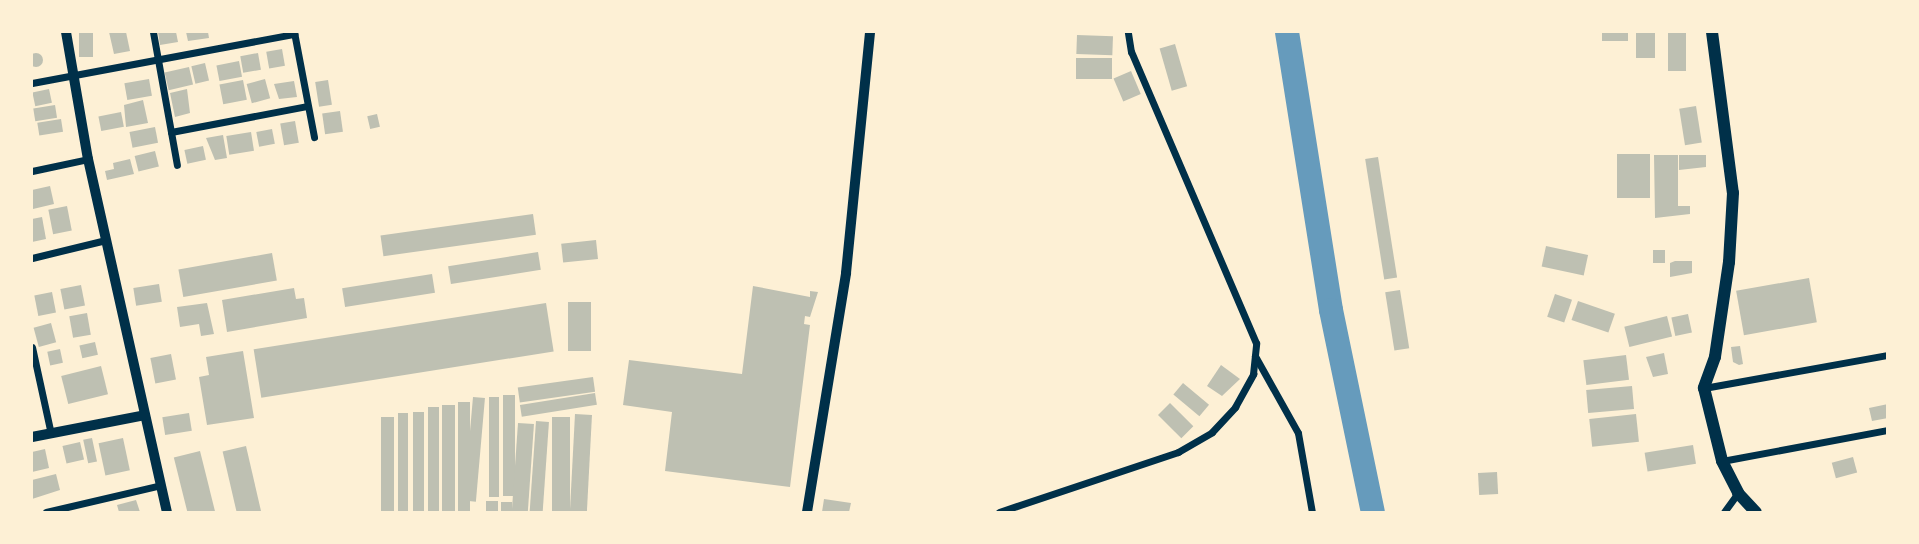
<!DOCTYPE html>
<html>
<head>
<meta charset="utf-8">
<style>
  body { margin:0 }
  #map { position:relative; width:1919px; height:544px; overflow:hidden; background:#fdf0d5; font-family:"IBM Plex Sans",sans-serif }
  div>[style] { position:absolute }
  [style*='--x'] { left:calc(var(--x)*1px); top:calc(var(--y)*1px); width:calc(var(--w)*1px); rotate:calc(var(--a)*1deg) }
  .river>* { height:24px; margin:-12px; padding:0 12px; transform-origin:12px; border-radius:12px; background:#669bbc }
  .building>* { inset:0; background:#bec0b2; transform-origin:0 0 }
  .round { border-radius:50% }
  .minor>* { height:7px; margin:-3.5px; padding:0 3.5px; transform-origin:3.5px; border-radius:3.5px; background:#003049 }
  .tertiary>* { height:10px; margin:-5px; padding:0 5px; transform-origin:5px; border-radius:5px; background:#003049 }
  .secondary>* { height:12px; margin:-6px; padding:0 6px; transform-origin:6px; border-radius:6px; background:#003049 }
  span { translate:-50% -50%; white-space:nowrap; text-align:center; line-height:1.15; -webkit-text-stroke:7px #fdf0d5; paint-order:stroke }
  .frame { position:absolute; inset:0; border:33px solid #fdf0d5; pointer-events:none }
</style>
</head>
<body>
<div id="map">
  <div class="river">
    <div style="--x:1287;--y:32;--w:281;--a:81"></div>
    <div style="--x:1331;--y:310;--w:206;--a:78.3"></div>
  </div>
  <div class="building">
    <div style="left:79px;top:32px;width:14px;height:25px"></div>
    <div style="clip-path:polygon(109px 32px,126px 32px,130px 51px,114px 54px)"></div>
    <div style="clip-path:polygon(158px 32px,176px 32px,178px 42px,160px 45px)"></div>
    <div style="clip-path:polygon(186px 32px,208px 32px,209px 38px,188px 41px)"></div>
    <div style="left:1602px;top:32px;width:26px;height:9px"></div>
    <div style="left:1636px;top:32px;width:19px;height:26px"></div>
    <div style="left:1668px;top:32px;width:18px;height:39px"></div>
    <div style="left:1077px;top:35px;width:36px;height:19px;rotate:2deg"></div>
    <div style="left:1175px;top:44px;width:44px;height:16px;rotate:74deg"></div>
    <div style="left:282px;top:49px;width:17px;height:16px;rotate:80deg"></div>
    <div class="round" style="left:29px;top:53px;width:14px;height:14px"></div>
    <div style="left:258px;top:53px;width:17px;height:18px;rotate:80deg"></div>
    <div style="left:1076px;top:58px;width:36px;height:21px"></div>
    <div style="left:239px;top:61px;width:16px;height:23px;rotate:79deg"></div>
    <div style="left:205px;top:63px;width:18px;height:14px;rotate:77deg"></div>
    <div style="left:189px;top:67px;width:18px;height:25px;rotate:77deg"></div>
    <div style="left:1131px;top:71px;width:25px;height:19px;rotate:67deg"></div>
    <div style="left:149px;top:79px;width:17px;height:25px;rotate:80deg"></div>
    <div style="left:265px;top:79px;width:20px;height:19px;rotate:75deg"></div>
    <div style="left:243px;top:80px;width:20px;height:24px;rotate:79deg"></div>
    <div style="left:328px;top:80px;width:25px;height:13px;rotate:81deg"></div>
    <div style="clip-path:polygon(294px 81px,297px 97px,279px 99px,274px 84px)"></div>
    <div style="left:49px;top:89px;width:14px;height:17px;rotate:78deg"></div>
    <div style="clip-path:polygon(187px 89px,190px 113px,175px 117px,170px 93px)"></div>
    <div style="clip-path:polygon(143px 100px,148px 123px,126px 127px,124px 105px)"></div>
    <div style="left:55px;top:105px;width:13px;height:22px;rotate:81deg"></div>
    <div style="left:1696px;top:106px;width:37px;height:17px;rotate:81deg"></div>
    <div style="left:340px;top:111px;width:21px;height:18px;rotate:82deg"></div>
    <div style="left:121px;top:112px;width:15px;height:23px;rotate:79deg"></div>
    <div style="left:377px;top:114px;width:13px;height:10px;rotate:77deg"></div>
    <div style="left:61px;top:119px;width:13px;height:24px;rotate:81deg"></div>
    <div style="left:295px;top:121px;width:22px;height:15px;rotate:80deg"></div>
    <div style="left:155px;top:127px;width:16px;height:26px;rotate:79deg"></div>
    <div style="left:272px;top:129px;width:15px;height:16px;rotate:79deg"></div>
    <div style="left:251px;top:132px;width:19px;height:25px;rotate:81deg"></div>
    <div style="clip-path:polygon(223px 135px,227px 158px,215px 160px,206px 138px)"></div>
    <div style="left:203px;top:146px;width:14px;height:19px;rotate:78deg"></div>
    <div style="left:155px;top:151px;width:16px;height:21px;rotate:76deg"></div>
    <div style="left:1617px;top:154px;width:33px;height:44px"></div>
    <div style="clip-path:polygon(1654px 155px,1678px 155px,1678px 206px,1690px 206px,1690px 214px,1655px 218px)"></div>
    <div style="clip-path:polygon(1679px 155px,1706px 155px,1706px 167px,1679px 170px)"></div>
    <div style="left:1378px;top:157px;width:122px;height:13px;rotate:81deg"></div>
    <div style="clip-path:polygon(130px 159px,134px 174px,107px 180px,105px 171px,114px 169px,113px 163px)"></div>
    <div style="clip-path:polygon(50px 186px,54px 204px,33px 209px,32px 190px)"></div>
    <div style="left:67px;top:206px;width:25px;height:19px;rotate:79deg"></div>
    <div style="left:533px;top:214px;width:21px;height:154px;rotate:82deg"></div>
    <div style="clip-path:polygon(42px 217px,46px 239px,32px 242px,32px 219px)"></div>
    <div style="left:596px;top:240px;width:19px;height:35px;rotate:84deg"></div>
    <div style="left:1546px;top:246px;width:43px;height:21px;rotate:12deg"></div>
    <div style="left:1653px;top:250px;width:12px;height:13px"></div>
    <div style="left:538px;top:252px;width:18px;height:91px;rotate:81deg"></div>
    <div style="left:272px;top:253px;width:28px;height:95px;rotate:80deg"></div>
    <div style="clip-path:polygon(1675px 261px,1692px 261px,1692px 273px,1670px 277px,1670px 263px)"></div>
    <div style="left:432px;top:274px;width:19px;height:91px;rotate:81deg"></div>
    <div style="left:1809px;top:278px;width:45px;height:74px;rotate:80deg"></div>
    <div style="left:159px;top:284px;width:18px;height:26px;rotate:81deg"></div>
    <div style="left:81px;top:285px;width:21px;height:21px;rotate:79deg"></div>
    <div style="clip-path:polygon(753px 286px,810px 297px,810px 291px,818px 292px,810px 317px,805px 316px,804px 324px,810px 325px,790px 487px,665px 471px,672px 412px,623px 405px,629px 360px,742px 374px)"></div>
    <div style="clip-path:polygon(294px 288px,296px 299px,304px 298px,307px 318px,227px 332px,222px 300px)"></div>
    <div style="left:1400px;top:290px;width:59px;height:15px;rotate:81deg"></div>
    <div style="left:52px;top:292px;width:21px;height:18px;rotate:79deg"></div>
    <div style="left:1555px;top:294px;width:18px;height:24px;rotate:19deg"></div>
    <div style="left:1578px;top:301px;width:39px;height:20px;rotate:19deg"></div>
    <div style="left:568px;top:302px;width:23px;height:49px"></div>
    <div style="clip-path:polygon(207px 303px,214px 334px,201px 336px,199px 324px,180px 327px,177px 307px)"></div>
    <div style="left:546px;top:303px;width:49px;height:296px;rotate:81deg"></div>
    <div style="left:87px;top:313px;width:22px;height:18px;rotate:80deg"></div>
    <div style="left:1688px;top:314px;width:19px;height:17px;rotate:78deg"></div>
    <div style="left:1667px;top:316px;width:21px;height:44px;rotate:76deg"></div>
    <div style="left:51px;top:323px;width:20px;height:18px;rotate:75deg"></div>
    <div style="left:95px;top:342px;width:13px;height:16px;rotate:77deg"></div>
    <div style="clip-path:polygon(1740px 346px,1743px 364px,1739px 365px,1733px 362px,1731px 347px)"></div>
    <div style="left:60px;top:349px;width:14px;height:13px;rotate:78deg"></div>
    <div style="clip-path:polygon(243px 351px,254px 418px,207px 425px,199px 377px,209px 375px,206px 357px)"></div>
    <div style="clip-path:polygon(1664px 353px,1668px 374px,1653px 377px,1646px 357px)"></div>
    <div style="left:171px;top:354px;width:26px;height:21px;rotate:79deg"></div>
    <div style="left:1626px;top:355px;width:25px;height:43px;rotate:83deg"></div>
    <div style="clip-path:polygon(1221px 365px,1240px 379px,1222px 396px,1207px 386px)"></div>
    <div style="left:101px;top:366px;width:29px;height:41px;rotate:76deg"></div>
    <div style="left:593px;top:377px;width:15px;height:76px;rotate:82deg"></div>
    <div style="left:1183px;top:383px;width:34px;height:15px;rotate:40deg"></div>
    <div style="left:1632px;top:386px;width:23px;height:46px;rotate:85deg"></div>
    <div style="left:595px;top:393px;width:12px;height:76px;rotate:81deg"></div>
    <div style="left:503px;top:395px;width:12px;height:101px"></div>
    <div style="left:473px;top:397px;width:12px;height:104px;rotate:5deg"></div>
    <div style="left:489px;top:397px;width:10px;height:100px"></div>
    <div style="left:458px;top:402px;width:12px;height:110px"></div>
    <div style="left:1170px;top:403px;width:33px;height:17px;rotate:45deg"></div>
    <div style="clip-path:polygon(1888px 404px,1888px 418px,1872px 421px,1869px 408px)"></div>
    <div style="left:442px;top:405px;width:13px;height:107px"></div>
    <div style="left:428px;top:407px;width:11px;height:105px"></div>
    <div style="left:413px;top:412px;width:11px;height:100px"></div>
    <div style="left:189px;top:413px;width:18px;height:27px;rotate:81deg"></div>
    <div style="left:398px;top:413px;width:10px;height:99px"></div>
    <div style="left:575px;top:414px;width:17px;height:98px;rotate:3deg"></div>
    <div style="left:1636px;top:414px;width:28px;height:47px;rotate:84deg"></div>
    <div style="left:381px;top:417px;width:13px;height:95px"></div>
    <div style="left:552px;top:417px;width:18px;height:95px"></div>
    <div style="left:536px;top:421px;width:13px;height:91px;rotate:4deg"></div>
    <div style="left:518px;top:423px;width:16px;height:89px;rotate:4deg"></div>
    <div style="left:92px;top:438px;width:24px;height:9px;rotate:78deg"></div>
    <div style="left:123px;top:438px;width:33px;height:25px;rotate:78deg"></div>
    <div style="left:80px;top:442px;width:18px;height:18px;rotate:77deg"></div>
    <div style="left:1693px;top:445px;width:19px;height:49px;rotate:81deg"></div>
    <div style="left:246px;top:446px;width:68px;height:24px;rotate:77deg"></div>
    <div style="clip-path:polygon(45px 449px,49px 468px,32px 472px,32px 452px)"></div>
    <div style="left:200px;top:451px;width:63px;height:27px;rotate:76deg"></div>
    <div style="left:1853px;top:457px;width:16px;height:22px;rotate:75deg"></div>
    <div style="left:1497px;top:472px;width:22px;height:19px;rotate:87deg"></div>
    <div style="clip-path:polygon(56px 474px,60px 490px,32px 499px,32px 480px)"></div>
    <div style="clip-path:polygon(824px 499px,851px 503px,849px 512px,822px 512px)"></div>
    <div style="clip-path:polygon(136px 500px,140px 512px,119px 512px,117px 505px)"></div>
    <div style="left:486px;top:501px;width:12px;height:11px"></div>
    <div style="left:501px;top:502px;width:11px;height:10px"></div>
  </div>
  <div class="minor">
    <div style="--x:153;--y:32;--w:135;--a:79.8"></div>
    <div style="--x:294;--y:32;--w:107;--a:79.2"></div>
    <div style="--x:32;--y:83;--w:267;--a:-10.6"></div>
    <div style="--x:171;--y:132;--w:138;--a:-10.8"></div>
    <div style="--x:32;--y:171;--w:57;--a:-12.1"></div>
    <div style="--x:32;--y:258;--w:76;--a:-13.7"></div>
    <div style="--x:32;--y:347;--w:89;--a:77.7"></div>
    <div style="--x:1255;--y:356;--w:88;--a:60.8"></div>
    <div style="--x:1298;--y:433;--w:80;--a:80"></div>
    <div style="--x:1704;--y:388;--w:187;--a:-10.2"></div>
    <div style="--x:1722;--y:461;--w:169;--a:-10.6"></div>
    <div style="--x:46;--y:512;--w:118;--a:-13.2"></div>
    <div style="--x:999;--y:512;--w:189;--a:-18.5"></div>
    <div style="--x:1178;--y:452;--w:39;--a:-30"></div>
    <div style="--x:1212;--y:432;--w:34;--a:-47"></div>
    <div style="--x:1235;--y:407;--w:38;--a:-61"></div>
    <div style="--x:1253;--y:374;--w:31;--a:-84"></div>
    <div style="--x:1256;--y:343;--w:317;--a:-113.2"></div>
    <div style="--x:1131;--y:52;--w:20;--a:-99"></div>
    <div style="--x:1724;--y:512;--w:24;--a:-54"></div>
  </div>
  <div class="tertiary">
    <div style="--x:66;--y:32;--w:129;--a:80.2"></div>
    <div style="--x:88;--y:159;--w:362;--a:77.4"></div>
    <div style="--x:32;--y:437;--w:115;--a:-11"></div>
    <div style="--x:807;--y:512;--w:242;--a:-80.7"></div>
    <div style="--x:846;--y:273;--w:242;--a:-84.3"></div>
  </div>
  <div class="secondary">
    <div style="--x:1712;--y:32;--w:162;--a:82.6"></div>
    <div style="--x:1733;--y:193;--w:69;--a:93.3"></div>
    <div style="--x:1729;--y:262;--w:96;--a:98.4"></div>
    <div style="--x:1715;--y:357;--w:33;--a:110"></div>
    <div style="--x:1704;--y:388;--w:75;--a:76.1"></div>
    <div style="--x:1722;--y:461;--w:36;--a:63"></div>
    <div style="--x:1738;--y:493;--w:26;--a:47"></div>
  </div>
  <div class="frame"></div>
</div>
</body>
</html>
